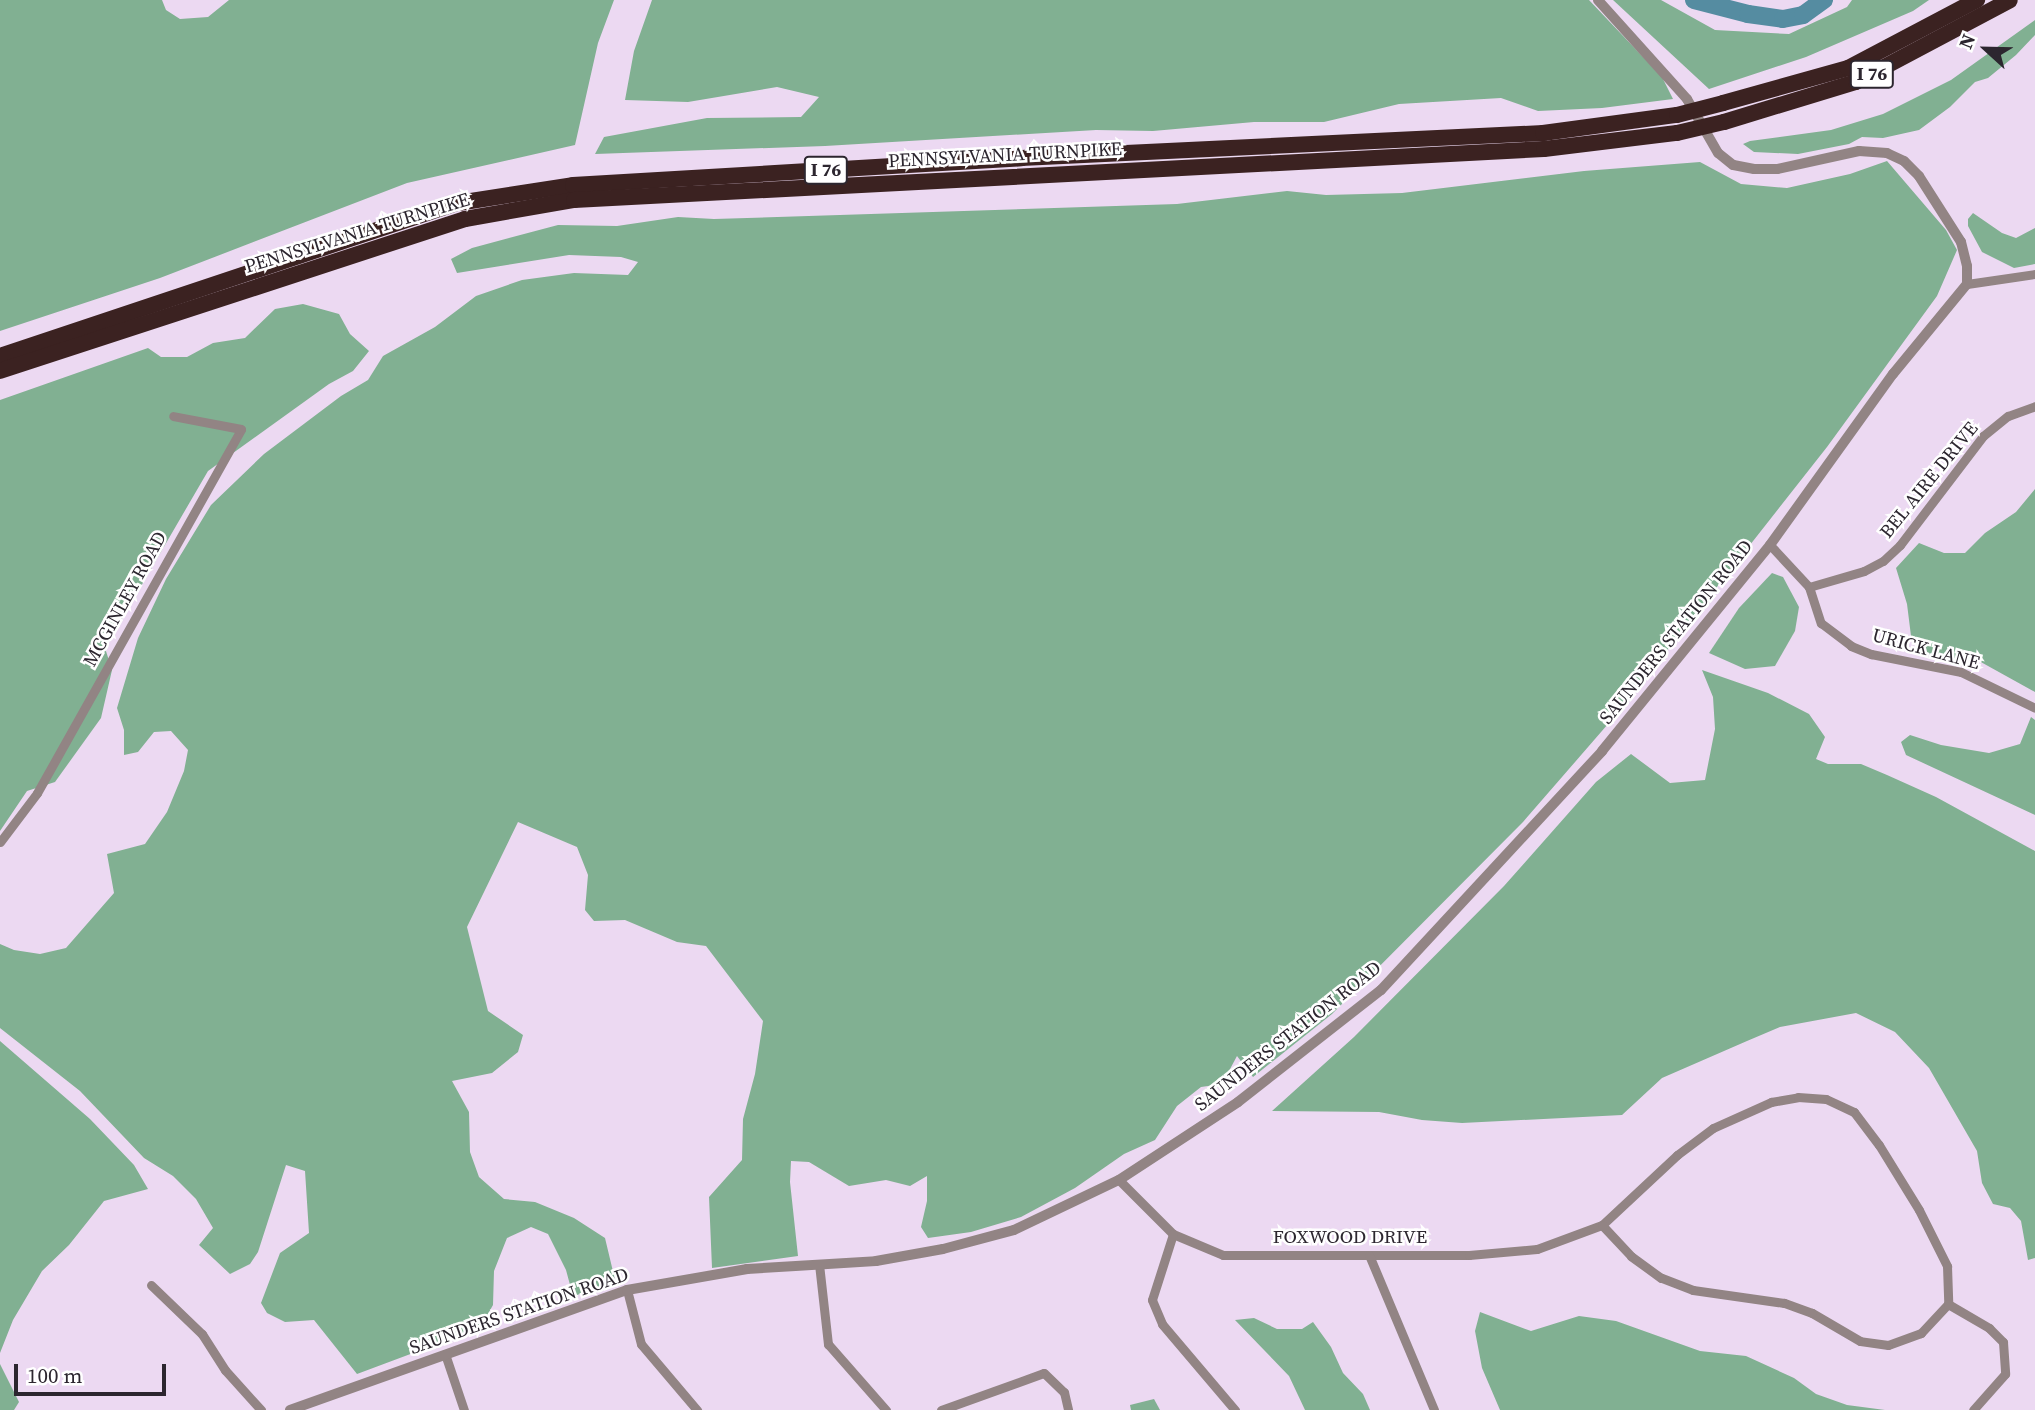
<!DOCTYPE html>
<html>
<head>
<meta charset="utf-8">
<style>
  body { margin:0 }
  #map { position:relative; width:2035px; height:1410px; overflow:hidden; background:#ecd9f2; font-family:"Source Serif 4",serif }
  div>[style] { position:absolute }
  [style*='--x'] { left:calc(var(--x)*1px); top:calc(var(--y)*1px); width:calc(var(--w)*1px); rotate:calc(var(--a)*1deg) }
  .forest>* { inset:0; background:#81b092 }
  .river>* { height:18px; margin:-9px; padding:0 9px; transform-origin:9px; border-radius:9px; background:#558ca1 }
  .minor>* { height:9px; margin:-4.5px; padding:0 4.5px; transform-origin:4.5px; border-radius:4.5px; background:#928484 }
  .tertiary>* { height:10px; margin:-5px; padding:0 5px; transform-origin:5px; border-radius:5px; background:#928484 }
  .motorway>* { height:16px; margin:-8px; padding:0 8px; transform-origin:8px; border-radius:8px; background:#3b2221 }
  .motorway-bridge>* { height:16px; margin:-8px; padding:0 8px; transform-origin:8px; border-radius:8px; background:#3b2221 }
  span { translate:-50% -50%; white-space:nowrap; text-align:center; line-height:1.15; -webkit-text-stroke:5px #fff; paint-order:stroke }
  .shield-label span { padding:2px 5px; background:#fff; border:2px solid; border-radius:5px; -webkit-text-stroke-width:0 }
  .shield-label { font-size:18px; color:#2c262f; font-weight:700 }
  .street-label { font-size:19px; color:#2c262f }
  .north { position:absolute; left:1951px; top:14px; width:70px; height:70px; -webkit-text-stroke:5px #fff; paint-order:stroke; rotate:292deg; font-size:19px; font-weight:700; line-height:28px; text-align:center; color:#2c262f }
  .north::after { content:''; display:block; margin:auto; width:24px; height:32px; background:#2c262f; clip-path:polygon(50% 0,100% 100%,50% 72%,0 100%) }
  .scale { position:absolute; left:14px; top:1364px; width:152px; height:32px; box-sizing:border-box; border:4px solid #2c262f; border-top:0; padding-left:9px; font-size:21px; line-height:24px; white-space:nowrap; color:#2c262f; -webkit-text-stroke:5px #fff; paint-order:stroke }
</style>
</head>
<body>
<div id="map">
  <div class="forest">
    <div style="clip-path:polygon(0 0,162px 0,166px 10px,180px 19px,208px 17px,229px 0,614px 0,598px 43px,575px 145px,407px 183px,160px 278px,0 331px)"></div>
    <div style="clip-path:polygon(652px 0,1589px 0,1662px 77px,1673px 99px,1602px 108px,1538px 111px,1501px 98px,1399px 104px,1324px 122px,1254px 122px,1153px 131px,1096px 130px,825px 146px,595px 154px,604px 137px,707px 118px,801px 117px,819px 97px,777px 87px,688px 102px,625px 100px,634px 51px)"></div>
    <div style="clip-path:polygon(1613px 0,1661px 0,1715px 30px,1789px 34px,1847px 7px,1852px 0,1929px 0,1913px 11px,1806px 57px,1709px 89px)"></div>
    <div style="clip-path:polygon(2035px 20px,2035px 35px,2016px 55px,1988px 78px,1975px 82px,1950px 107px,1919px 130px,1883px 138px,1862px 137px,1849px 144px,1798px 154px,1754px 152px,1743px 144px,1750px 141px,1831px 130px,1883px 114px,1951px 80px)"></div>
    <div style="clip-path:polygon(1887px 161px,1946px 230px,1957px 250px,1937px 296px,1827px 447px,1621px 709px,1523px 822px,1332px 1014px,1253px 1077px,1237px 1056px,1222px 1084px,1201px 1087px,1177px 1106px,1155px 1140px,1124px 1154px,1075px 1188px,1021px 1217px,971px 1232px,928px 1238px,921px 1227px,927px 1201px,927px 1176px,910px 1186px,886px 1180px,849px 1186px,809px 1162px,791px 1161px,790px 1182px,798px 1256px,712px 1268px,709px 1197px,742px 1160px,743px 1119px,755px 1074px,763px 1021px,706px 946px,677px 942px,625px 920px,594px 921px,585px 910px,588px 875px,577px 847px,518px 822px,467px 927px,488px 1011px,523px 1035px,518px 1052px,492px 1073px,452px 1081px,469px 1112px,470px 1152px,479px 1177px,504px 1199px,535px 1202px,574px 1218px,605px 1238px,616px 1284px,573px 1296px,566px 1270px,548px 1234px,531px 1227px,507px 1238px,494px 1271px,493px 1305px,480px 1328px,357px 1374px,314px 1320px,285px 1322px,267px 1313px,261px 1303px,280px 1253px,309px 1233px,305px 1171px,286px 1165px,258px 1252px,250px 1264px,230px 1274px,199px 1245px,213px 1228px,196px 1199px,173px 1176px,144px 1158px,80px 1091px,0 1028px,0 944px,14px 950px,40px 954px,66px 948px,114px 893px,107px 854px,145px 844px,167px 812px,184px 771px,188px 750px,171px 731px,154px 732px,138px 752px,124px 755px,124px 730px,117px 708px,138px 638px,166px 579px,211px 505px,264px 454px,341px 396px,368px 380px,383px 356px,435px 327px,476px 296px,522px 280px,574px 273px,628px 275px,638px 262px,621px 257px,569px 255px,457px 273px,451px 259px,472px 248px,558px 225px,617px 226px,678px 217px,714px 219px,1177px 204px,1287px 191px,1326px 195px,1402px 193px,1584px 171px,1700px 162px,1741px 184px,1787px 188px,1850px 174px)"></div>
    <div style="clip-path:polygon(1973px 213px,2002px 233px,2016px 238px,2035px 228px,2035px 264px,2014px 268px,1982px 252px,1968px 226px,1968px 219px)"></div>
    <div style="clip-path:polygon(303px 304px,339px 314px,350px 334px,369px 351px,353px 371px,329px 384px,208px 471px,105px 648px,112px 670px,101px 718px,55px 782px,27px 791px,0 831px,0 400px,148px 348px,161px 357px,187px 357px,213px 343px,245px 338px,275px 309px)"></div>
    <div style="clip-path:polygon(2035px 489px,2035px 692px,1979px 661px,1930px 655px,1911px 636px,1907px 604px,1896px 568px,1919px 543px,1944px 553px,1965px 553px,1985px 533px,2016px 512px)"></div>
    <div style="clip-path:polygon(1772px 573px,1783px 577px,1799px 607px,1795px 631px,1775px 666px,1745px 669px,1709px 653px,1739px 608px)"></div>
    <div style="clip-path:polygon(1702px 670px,1768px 693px,1809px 714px,1825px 737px,1816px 759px,1828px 764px,1861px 764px,1887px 775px,1936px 797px,2035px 851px,2035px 1258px,2028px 1260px,2021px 1221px,2010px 1208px,1993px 1204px,1982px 1183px,1977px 1151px,1929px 1068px,1895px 1032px,1856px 1013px,1780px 1027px,1747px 1041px,1662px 1078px,1622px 1115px,1462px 1123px,1422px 1120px,1379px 1112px,1272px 1111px,1354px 1037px,1504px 886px,1596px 782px,1631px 754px,1670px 783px,1705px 780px,1715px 729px,1713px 697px)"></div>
    <div style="clip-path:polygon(2031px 717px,2035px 720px,2035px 815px,1906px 755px,1901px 742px,1910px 735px,1941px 745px,1989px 753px,2020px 744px)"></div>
    <div style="clip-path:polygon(0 1041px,90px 1119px,134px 1165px,148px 1189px,104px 1201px,69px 1245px,42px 1271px,13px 1320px,0 1353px)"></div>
    <div style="clip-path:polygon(1480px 1312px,1531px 1331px,1579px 1316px,1616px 1321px,1700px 1351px,1746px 1356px,1794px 1378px,1816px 1394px,1847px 1405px,1885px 1410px,1500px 1410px,1482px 1368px,1475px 1331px)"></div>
    <div style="clip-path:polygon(1254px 1318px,1277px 1329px,1302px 1329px,1313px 1322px,1331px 1347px,1343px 1373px,1363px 1394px,1370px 1410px,1305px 1410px,1289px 1376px,1235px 1320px)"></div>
    <div style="clip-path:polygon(0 1364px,19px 1402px,14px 1410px,0 1410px)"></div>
    <div style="clip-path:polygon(1154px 1399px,1160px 1410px,1131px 1410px,1130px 1405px)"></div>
  </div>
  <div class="river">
    <div style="--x:1694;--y:0;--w:56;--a:14.5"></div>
    <div style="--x:1748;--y:14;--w:35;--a:8"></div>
    <div style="--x:1783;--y:19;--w:20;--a:-11"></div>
    <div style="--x:1803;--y:15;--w:26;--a:-36"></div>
  </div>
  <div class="minor">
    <div style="--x:1967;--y:284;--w:69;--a:-8.4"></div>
    <div style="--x:1770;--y:545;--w:57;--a:47.1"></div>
    <div style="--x:1809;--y:587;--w:38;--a:72"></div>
    <div style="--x:1821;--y:623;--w:38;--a:37"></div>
    <div style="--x:1851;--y:646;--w:22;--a:22"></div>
    <div style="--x:1871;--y:654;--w:92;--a:11.3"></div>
    <div style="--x:1961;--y:672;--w:82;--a:25.9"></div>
    <div style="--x:1809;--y:587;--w:57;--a:-16.2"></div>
    <div style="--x:1864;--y:571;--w:21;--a:-28"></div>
    <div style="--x:1883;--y:561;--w:23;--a:-43"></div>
    <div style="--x:1900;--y:545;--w:137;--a:-52.7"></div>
    <div style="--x:1983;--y:436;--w:32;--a:-39"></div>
    <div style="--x:2008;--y:416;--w:29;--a:-20"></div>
    <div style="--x:0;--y:842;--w:61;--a:-52.9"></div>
    <div style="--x:37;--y:793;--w:417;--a:-60.7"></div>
    <div style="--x:241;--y:429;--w:69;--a:-169.2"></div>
    <div style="--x:1119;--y:1180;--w:76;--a:45"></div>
    <div style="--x:1173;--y:1234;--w:54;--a:22.8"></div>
    <div style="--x:1223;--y:1255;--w:246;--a:0"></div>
    <div style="--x:1469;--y:1255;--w:68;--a:-5"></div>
    <div style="--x:1537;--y:1249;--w:69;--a:-20.3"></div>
    <div style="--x:1602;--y:1225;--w:103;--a:-43"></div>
    <div style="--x:1677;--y:1155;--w:45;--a:-36.9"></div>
    <div style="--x:1713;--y:1128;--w:64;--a:-24.1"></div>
    <div style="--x:1771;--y:1102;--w:27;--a:-10"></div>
    <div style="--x:1798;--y:1097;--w:28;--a:4"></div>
    <div style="--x:1826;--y:1099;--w:31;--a:25"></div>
    <div style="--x:1854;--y:1112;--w:41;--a:52.9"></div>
    <div style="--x:1879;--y:1145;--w:76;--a:58.4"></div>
    <div style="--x:1919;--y:1210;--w:63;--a:63.4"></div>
    <div style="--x:1947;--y:1266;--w:38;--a:88"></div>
    <div style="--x:1948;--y:1304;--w:40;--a:133"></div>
    <div style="--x:1921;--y:1333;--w:35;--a:160"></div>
    <div style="--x:1888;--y:1345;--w:28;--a:-172"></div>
    <div style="--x:1860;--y:1341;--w:56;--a:-149.7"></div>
    <div style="--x:1812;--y:1313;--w:30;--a:-160"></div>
    <div style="--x:1784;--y:1303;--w:92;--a:-171.9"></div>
    <div style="--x:1693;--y:1290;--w:34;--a:-159"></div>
    <div style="--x:1661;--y:1278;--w:37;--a:-144"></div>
    <div style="--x:1631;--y:1256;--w:42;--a:-133.1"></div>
    <div style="--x:1173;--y:1234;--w:69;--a:107.7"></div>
    <div style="--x:1152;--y:1300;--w:26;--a:67"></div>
    <div style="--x:1162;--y:1324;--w:113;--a:49.7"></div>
    <div style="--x:1369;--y:1255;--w:168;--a:67.2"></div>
    <div style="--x:819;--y:1264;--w:81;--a:83.6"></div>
    <div style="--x:828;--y:1344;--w:88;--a:48.7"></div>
    <div style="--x:151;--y:1285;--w:71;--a:43.9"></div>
    <div style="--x:202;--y:1334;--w:43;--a:57.4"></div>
    <div style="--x:225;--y:1370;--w:54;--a:48"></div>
    <div style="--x:627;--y:1290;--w:56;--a:75.5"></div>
    <div style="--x:641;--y:1344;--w:87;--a:49.7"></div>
    <div style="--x:1948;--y:1304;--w:48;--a:30.3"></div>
    <div style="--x:1989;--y:1328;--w:20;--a:45"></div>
    <div style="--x:2003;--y:1342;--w:32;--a:86"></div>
    <div style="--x:2005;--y:1374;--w:48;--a:131.6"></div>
    <div style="--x:445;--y:1354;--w:59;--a:71.3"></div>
    <div style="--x:941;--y:1410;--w:109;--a:-19.8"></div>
    <div style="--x:1044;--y:1373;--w:28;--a:44"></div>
    <div style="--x:1064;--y:1392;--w:18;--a:77"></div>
  </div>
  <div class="tertiary">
    <div style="--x:290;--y:1410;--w:358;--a:-19.6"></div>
    <div style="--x:627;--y:1290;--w:122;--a:-9.9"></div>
    <div style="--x:747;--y:1269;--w:129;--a:-3.5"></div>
    <div style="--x:876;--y:1261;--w:68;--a:-10.2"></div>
    <div style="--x:943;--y:1249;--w:73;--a:-15"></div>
    <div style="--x:1014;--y:1230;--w:116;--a:-25.5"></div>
    <div style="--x:1119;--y:1180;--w:142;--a:-33.2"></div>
    <div style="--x:1238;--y:1102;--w:182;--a:-38.1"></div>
    <div style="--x:1381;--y:990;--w:326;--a:-47.2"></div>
    <div style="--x:1602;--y:751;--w:266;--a:-50.8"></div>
    <div style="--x:1770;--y:545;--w:211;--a:-54.3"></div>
    <div style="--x:1893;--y:374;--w:117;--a:-50.6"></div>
    <div style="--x:1967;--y:284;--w:18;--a:-90"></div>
    <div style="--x:1967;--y:266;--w:25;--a:-104"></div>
    <div style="--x:1961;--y:242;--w:78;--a:-122.5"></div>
    <div style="--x:1919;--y:176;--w:21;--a:-135"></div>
    <div style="--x:1904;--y:161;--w:19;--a:-155"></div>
    <div style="--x:1887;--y:153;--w:28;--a:-176"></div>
    <div style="--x:1859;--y:151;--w:84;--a:167.6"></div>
    <div style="--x:1777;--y:169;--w:23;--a:180"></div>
    <div style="--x:1754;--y:169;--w:21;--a:-169"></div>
    <div style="--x:1733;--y:165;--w:19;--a:-141"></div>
    <div style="--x:1718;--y:153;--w:62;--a:-119.9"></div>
    <div style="--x:1687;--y:99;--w:133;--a:-132"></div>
  </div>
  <div class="motorway">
    <div style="--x:1723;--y:103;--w:130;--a:-15.6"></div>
    <div style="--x:1848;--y:68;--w:146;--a:-27.8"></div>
    <div style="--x:1724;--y:122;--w:138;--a:-16.9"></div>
    <div style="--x:1856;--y:82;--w:174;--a:-28"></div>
    <div style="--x:0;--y:356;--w:483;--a:-18.5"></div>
    <div style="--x:458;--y:203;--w:116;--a:-8.9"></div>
    <div style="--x:573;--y:185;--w:449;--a:-3.4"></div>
    <div style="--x:1021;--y:158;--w:523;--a:-2.74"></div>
    <div style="--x:1543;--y:133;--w:135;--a:-7.7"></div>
    <div style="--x:0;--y:371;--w:489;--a:-18.1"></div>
    <div style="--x:465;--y:219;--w:111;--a:-9.9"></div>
    <div style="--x:574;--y:200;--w:971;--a:-3.01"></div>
    <div style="--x:1544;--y:149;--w:134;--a:-6.9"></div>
  </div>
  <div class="motorway-bridge">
    <div style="--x:1677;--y:115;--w:48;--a:-14.6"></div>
    <div style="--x:1677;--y:133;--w:48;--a:-13.2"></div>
  </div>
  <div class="shield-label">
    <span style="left:1872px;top:74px">I 76</span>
    <span style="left:826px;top:170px">I 76</span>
  </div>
  <div class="street-label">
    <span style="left:1005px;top:155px;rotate:-3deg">PENNSYLVANIA TURNPIKE</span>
    <span style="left:357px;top:233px;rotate:-17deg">PENNSYLVANIA TURNPIKE</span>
    <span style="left:1929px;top:480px;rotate:-51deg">BEL AIRE DRIVE</span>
    <span style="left:125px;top:599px;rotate:-61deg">MCGINLEY ROAD</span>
    <span style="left:1676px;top:632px;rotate:-51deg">SAUNDERS STATION ROAD</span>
    <span style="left:1926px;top:649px;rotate:15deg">URICK LANE</span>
    <span style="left:1288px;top:1036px;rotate:-38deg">SAUNDERS STATION ROAD</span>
    <span style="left:1350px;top:1237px">FOXWOOD DRIVE</span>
    <span style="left:519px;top:1311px;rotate:-19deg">SAUNDERS STATION ROAD</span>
  </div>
  <div class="north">N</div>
  <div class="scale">100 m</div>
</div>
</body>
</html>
